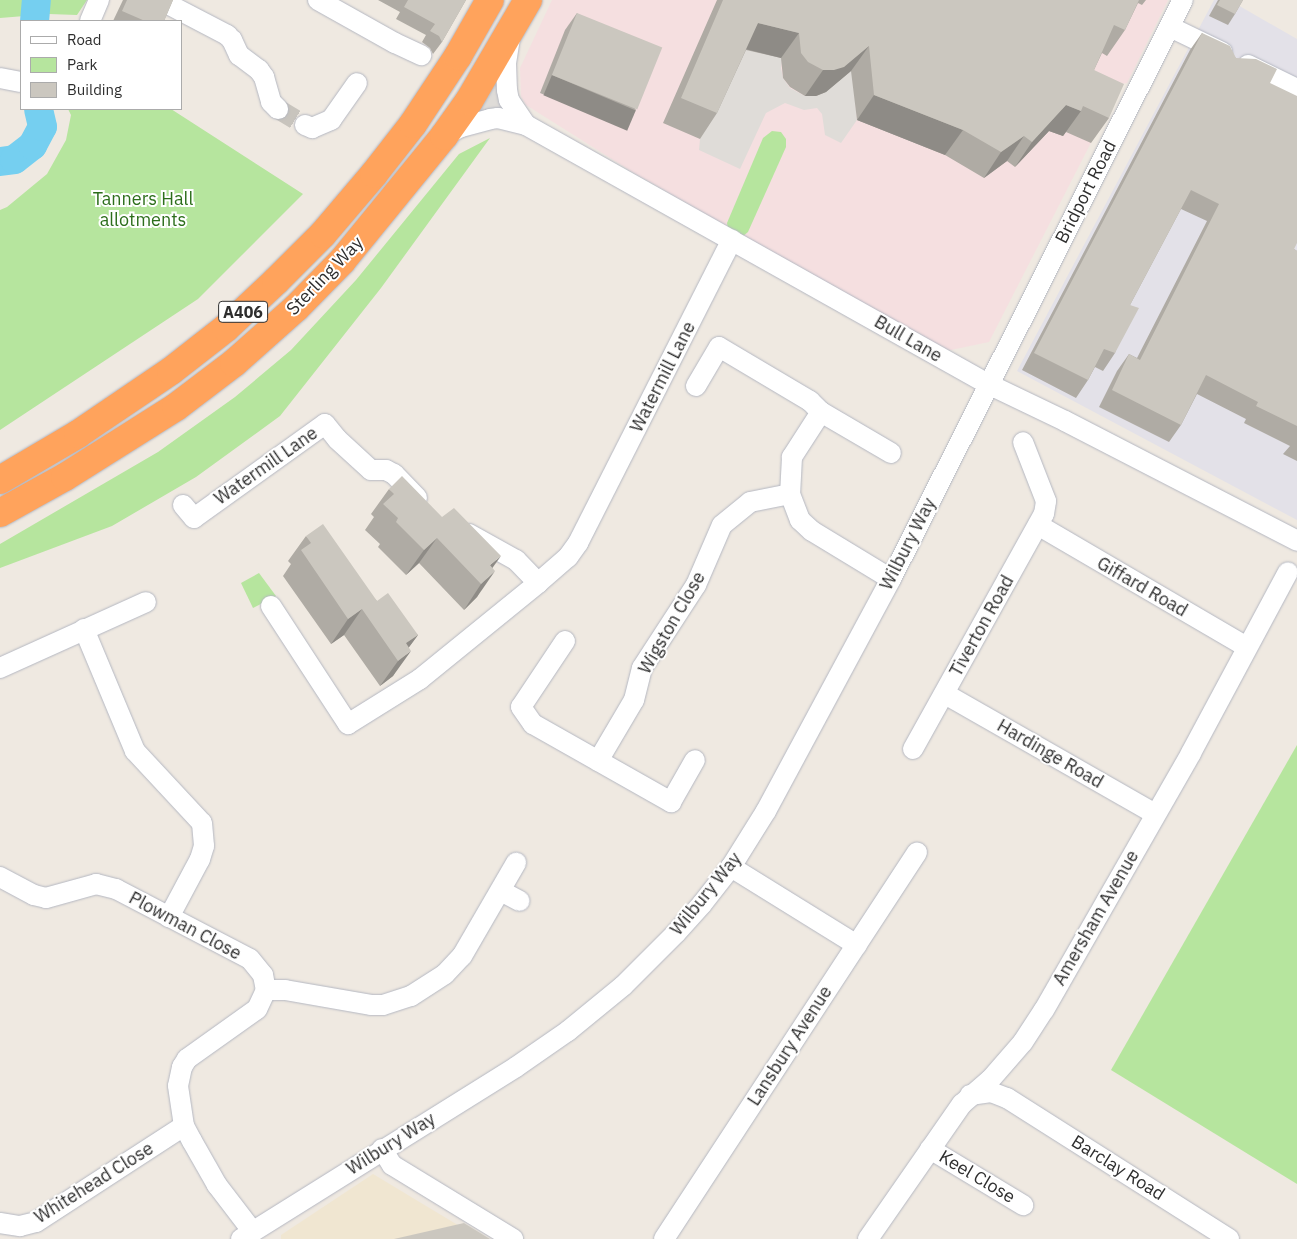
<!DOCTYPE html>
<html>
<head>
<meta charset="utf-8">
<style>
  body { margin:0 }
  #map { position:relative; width:1297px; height:1239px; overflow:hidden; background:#efe9e1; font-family:"IBM Plex Sans",sans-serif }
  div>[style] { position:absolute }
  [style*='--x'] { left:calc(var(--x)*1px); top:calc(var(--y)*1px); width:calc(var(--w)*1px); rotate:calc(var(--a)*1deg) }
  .industrial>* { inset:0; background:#e3e1e8 }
  .education>* { inset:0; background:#f0e6d1 }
  .medical>* { inset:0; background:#f5dfe0 }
  .green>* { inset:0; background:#b6e59e }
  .plaza>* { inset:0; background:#dfdcd8 }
  .river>* { height:29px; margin:-14.5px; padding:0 14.5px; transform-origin:14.5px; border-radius:14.5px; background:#75cff0 }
  .minor-tunnel>* { height:20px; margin-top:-10px; transform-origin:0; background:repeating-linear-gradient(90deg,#c8c4bd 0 20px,transparent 0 30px) }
  .roads { filter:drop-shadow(0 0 1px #b4b7c1) drop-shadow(0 0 1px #b4b7c1) }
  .minor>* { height:20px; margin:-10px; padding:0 10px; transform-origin:10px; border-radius:10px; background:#fff }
  .highway>* { height:28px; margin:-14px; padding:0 14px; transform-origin:14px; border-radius:14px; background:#ffa35c }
  .wall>* { inset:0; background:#afaba4 }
  .shaded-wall>* { inset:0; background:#8e8b86; transform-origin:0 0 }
  .building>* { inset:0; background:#cbc7bf; transform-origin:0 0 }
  span { translate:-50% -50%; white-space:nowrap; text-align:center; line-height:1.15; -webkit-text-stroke:4px #fff; paint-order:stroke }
  .shield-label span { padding:1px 4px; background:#fff; border:1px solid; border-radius:4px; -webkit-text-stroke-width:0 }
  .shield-label { font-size:16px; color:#2e2e2e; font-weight:700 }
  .street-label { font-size:18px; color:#2e2e2e }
  .park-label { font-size:18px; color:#2c6e1b }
  .legend { position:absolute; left:20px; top:20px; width:162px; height:90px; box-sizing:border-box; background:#fff; border:1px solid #ababab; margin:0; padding:6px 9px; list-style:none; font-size:15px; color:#2e2e2e }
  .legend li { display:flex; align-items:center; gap:10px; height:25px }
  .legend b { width:25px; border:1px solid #ababab }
</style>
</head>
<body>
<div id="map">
  <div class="industrial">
    <div style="clip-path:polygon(1214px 0,1229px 0,1297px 39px,1297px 520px,1017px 371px)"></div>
  </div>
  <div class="education">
    <div style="clip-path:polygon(373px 1174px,481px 1239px,281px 1239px,281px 1235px)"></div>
  </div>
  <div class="medical">
    <div style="clip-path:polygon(552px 0,1168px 0,1127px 83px,1121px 84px,989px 342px,946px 351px,634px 173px,526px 105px,521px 96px,520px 68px)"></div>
  </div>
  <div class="green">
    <div style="clip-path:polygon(0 0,87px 0,77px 15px,49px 14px,0 18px)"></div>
    <div style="clip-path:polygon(68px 109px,171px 109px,303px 194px,198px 299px,0 430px,0 210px,7px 207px,47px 174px,66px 140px,71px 115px)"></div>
    <div style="clip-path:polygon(772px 131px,781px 132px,786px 139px,786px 147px,748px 232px,742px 237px,728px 229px,727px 223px,763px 138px)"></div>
    <div style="clip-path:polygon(490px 138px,381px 288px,280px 416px,196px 477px,112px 526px,0 568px,0 544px,158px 452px,235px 397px,291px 350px,356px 280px,459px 154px)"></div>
    <div style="clip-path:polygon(259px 573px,276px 596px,253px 608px,241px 583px)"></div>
    <div style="clip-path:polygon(1297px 745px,1297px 1184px,1111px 1070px)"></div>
  </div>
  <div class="plaza">
    <div style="clip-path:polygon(747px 34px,783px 53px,781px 68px,783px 78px,790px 88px,805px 96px,816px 96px,840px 72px,852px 71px,857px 120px,841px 143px,825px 135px,822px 114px,817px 108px,804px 110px,785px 103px,766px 113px,740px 169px,699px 150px,700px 139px)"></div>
    <div style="clip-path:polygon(497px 81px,510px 114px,493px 110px,477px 112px)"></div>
  </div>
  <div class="river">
    <div style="--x:34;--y:21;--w:21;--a:-85"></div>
    <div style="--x:0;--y:161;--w:14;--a:-8"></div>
    <div style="--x:14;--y:159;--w:23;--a:-38"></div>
    <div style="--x:32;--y:145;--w:21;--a:-62"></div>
    <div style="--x:42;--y:126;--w:17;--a:-103"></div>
  </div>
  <div class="minor-tunnel">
    <div style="--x:278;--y:109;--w:31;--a:31"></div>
  </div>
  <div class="roads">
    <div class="minor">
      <div style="--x:160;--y:0;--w:76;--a:27.6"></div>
      <div style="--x:227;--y:35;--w:7;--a:45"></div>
      <div style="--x:232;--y:40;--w:17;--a:65"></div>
      <div style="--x:239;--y:55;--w:25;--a:37"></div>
      <div style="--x:259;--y:70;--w:9;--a:54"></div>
      <div style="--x:264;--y:77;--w:26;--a:74"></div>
      <div style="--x:271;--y:102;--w:10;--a:45"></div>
      <div style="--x:318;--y:0;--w:88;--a:29.2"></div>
      <div style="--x:395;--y:43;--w:29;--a:25"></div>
      <div style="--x:90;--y:21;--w:23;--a:-67"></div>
      <div style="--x:1170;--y:27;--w:58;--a:25.7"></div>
      <div style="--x:510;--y:38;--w:25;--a:99"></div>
      <div style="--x:506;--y:63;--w:27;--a:88"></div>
      <div style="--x:507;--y:90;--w:10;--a:79"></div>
      <div style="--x:509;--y:100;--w:30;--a:56"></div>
      <div style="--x:1248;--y:65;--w:55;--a:26.1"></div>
      <div style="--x:0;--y:78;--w:21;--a:11"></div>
      <div style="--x:305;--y:125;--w:8;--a:23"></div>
      <div style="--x:312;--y:128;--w:21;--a:-23"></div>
      <div style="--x:331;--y:120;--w:45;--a:-54.9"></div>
      <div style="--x:446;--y:135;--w:17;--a:-28"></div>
      <div style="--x:461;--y:127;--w:30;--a:-15"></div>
      <div style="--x:490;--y:119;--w:8;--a:-7"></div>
      <div style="--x:498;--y:118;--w:29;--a:14"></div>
      <div style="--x:526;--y:125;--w:530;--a:29.28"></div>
      <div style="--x:988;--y:384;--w:85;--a:25.7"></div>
      <div style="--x:1065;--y:421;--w:261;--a:27.3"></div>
      <div style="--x:696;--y:386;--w:45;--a:-59.5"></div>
      <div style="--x:719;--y:347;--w:106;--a:30.7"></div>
      <div style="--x:810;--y:401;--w:16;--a:45"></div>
      <div style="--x:821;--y:412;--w:81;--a:30.4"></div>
      <div style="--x:821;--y:412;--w:54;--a:122.8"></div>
      <div style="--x:792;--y:457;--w:37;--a:93"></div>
      <div style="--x:790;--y:494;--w:28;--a:69"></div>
      <div style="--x:800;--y:520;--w:16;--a:43"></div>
      <div style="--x:812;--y:531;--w:92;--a:31.3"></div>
      <div style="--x:183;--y:505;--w:17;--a:50"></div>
      <div style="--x:194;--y:518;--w:161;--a:-35.7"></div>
      <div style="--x:325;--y:424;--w:19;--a:51"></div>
      <div style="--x:337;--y:439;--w:46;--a:42.4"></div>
      <div style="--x:371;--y:470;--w:15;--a:0"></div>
      <div style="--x:386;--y:470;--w:9;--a:27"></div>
      <div style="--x:394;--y:474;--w:33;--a:46"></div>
      <div style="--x:1038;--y:525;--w:242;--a:30.3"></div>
      <div style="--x:469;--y:534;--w:54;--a:29"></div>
      <div style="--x:516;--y:560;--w:32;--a:46"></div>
      <div style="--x:538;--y:583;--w:40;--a:-41"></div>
      <div style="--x:568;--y:557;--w:17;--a:-54"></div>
      <div style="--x:578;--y:543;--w:340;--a:-63.1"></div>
      <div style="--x:271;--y:606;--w:141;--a:56.9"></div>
      <div style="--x:348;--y:724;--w:85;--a:-32"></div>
      <div style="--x:420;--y:679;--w:152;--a:-39.1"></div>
      <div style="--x:84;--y:629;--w:132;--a:67.3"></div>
      <div style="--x:135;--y:751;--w:98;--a:47.1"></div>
      <div style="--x:202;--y:823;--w:23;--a:85"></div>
      <div style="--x:204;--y:846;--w:14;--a:107"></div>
      <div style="--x:200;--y:859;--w:66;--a:118.1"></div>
      <div style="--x:565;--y:641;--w:79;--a:123.7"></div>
      <div style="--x:521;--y:707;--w:21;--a:55"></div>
      <div style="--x:533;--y:724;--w:159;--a:29.5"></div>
      <div style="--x:671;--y:802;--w:48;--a:-60.3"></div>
      <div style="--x:0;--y:668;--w:160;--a:-24.3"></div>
      <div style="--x:945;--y:694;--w:242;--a:29.7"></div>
      <div style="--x:913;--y:749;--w:269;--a:-60.9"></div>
      <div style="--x:1044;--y:514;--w:13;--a:-81"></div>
      <div style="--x:1046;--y:501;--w:63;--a:-111.3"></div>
      <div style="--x:598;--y:761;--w:71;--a:-59.5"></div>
      <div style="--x:634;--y:700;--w:33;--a:-76"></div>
      <div style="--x:642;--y:668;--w:99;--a:-57"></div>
      <div style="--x:696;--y:585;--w:65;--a:-66.6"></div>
      <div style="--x:722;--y:525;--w:36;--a:-39"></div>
      <div style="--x:750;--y:502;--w:41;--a:-11.3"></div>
      <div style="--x:731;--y:867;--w:148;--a:31.8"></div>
      <div style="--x:0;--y:877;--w:38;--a:28"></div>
      <div style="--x:34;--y:895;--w:12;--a:14"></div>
      <div style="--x:46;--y:898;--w:52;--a:-15.6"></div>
      <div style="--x:96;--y:884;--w:21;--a:14"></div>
      <div style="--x:116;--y:889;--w:151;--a:27.6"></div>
      <div style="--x:250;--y:959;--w:21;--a:51"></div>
      <div style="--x:263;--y:975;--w:15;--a:79"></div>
      <div style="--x:266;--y:990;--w:21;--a:115"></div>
      <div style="--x:257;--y:1009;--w:86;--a:144.5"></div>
      <div style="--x:187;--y:1059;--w:9;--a:122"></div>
      <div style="--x:182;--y:1067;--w:19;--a:102"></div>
      <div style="--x:178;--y:1086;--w:40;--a:81.5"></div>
      <div style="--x:184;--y:1126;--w:17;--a:62"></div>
      <div style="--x:192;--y:1141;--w:51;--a:60.4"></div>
      <div style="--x:217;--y:1185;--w:59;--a:52.5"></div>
      <div style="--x:501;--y:891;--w:21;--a:28"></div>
      <div style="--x:266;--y:990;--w:19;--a:0"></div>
      <div style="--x:285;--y:990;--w:87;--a:9.9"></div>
      <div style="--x:371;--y:1005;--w:12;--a:0"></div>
      <div style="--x:383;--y:1005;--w:29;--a:-18"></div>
      <div style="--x:411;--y:996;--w:40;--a:-32.9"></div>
      <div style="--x:445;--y:974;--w:25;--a:-47"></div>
      <div style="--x:462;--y:956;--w:108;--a:-59.9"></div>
      <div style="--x:970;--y:1095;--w:21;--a:-8"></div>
      <div style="--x:991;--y:1092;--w:17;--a:21"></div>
      <div style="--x:1007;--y:1098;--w:263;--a:32.4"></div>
      <div style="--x:382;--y:1149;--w:19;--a:58"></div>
      <div style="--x:392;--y:1165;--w:142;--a:31.4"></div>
      <div style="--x:930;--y:1149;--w:109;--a:31.1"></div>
      <div style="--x:0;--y:1223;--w:20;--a:9"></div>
      <div style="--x:20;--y:1226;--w:16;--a:-14"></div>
      <div style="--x:36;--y:1222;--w:176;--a:-33"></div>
      <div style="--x:241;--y:1239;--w:324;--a:-32"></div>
      <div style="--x:516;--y:1067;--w:63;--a:-34.7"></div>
      <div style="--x:568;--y:1031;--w:71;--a:-39.3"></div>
      <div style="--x:623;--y:986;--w:75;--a:-45"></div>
      <div style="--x:676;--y:933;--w:39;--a:-48"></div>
      <div style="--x:702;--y:904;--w:47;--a:-51.9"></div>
      <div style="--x:731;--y:867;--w:66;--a:-58"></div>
      <div style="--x:766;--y:811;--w:264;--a:-61.7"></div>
      <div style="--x:891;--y:579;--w:648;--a:-63.24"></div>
      <div style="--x:664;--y:1239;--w:462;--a:-56.8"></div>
      <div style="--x:868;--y:1239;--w:165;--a:-55.2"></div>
      <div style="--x:962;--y:1104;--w:37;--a:-41"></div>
      <div style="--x:990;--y:1080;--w:50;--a:-49"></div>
      <div style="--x:1023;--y:1042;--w:38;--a:-57"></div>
      <div style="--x:1044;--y:1010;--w:296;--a:-60.2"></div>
      <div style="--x:1191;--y:753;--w:205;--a:-61.8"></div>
    </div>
    <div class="highway">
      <div style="--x:0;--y:480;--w:91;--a:-30.5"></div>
      <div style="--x:78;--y:434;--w:112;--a:-34.1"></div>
      <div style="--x:171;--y:371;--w:70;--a:-38"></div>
      <div style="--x:226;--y:328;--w:69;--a:-43.2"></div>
      <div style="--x:276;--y:281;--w:66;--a:-45"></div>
      <div style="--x:323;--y:234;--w:79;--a:-49.6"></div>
      <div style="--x:374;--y:174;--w:63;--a:-52"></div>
      <div style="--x:413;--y:124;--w:82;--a:-56.5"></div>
      <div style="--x:458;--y:56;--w:64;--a:-60.3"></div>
      <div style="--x:0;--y:513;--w:74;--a:-29"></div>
      <div style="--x:65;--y:477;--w:131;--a:-32.2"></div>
      <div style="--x:176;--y:407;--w:73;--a:-37.2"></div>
      <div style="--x:234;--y:363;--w:83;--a:-41.6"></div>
      <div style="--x:296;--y:308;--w:66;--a:-45.6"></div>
      <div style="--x:342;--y:261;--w:161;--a:-50.8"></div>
      <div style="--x:444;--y:136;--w:43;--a:-54.5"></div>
      <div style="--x:469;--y:101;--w:117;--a:-59.7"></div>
    </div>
  </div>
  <div class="wall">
    <div style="clip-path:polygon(123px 0,173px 0,164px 21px,113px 21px)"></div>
    <div style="clip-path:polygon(378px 0,466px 0,442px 42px,433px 54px,430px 48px,422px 42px,426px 35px,396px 19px,400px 12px)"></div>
    <div style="clip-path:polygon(717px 0,1146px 0,1142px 5px,1138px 3px,1125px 30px,1107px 56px,1102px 53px,1094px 70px,1109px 118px,1091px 143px,1066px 132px,1063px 136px,1049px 131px,1015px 167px,1007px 161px,984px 178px,945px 155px,857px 120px,851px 71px,826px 92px,816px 96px,805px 96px,790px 87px,783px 78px,781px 58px,746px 50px,717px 113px,700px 139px,663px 123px)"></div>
    <div style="clip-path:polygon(1218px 0,1243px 0,1235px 14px,1228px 25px,1209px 16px)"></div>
    <div style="clip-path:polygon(577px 13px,636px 110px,624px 127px,540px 93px,565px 30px)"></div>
    <div style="clip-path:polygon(1202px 33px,1270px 83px,1294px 249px,1297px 251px,1297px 461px,1283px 454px,1290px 446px,1244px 423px,1246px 419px,1197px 394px,1181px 425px,1169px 442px,1099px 407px,1117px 371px,1129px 354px,1137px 358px,1207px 221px,1181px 209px,1130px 305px,1115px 353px,1103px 371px,1095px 367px,1088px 380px,1076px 398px,1022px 370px,1190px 50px)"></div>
    <div style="clip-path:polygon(389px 489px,492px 568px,477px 597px,464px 610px,419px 563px,406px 575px,378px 547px,380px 544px,365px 530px,374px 517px,371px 514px)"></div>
    <div style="clip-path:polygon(306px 536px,377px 601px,418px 635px,409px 647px,393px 676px,380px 686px,344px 635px,331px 644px,283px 576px,291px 564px,288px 561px)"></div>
  </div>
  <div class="shaded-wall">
    <div style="clip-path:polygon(758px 23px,799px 33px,781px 58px,741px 48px)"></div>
    <div style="clip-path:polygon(869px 46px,851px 71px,826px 92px,816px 96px,805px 96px,823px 70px)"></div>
    <div style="left:552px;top:75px;width:91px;height:22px;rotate:23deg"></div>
    <div style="clip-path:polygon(874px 95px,963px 130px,945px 155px,857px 120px)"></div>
    <div style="clip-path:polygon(1066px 105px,1081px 111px,1063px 136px,1049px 131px,1015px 167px,1032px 142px)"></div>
    <div style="clip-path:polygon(1024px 136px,1007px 161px,984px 178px,1001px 152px)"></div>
    <div style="clip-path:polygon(437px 538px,419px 563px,406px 575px,424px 550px)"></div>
    <div style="clip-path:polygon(501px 556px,483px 581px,490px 565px)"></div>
    <div style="clip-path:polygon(495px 571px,477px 597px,464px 610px,481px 584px)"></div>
    <div style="clip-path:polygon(362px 609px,344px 635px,331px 644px,348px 619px)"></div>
    <div style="clip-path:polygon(418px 635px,401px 658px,411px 651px,393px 676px,380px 686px,398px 661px,406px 643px)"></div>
  </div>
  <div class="building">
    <div style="clip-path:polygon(127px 0,173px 0,164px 21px,145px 21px,122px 11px)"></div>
    <div style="clip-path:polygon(408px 0,466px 0,442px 42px,439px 36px,430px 31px,435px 24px,404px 7px)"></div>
    <div style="clip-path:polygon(723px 0,1139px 0,1125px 30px,1114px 25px,1094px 70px,1124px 84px,1109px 118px,1083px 106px,1081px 111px,1066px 105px,1032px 142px,1024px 136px,1001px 152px,963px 130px,874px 95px,869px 46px,844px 67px,834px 70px,823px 70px,808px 62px,801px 53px,799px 33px,758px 23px,717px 113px,681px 98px)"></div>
    <div style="clip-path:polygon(1220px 0,1243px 0,1235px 14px,1217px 5px)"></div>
    <div style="left:577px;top:13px;width:92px;height:67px;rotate:22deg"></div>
    <div style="clip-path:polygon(1202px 33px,1230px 46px,1236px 58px,1256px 59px,1277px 69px,1270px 83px,1297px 96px,1297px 243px,1294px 249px,1297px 251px,1297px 426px,1256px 406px,1258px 402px,1206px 375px,1181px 425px,1112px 390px,1129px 354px,1140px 360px,1219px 204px,1191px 190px,1130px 305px,1139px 308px,1115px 353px,1104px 349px,1088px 380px,1034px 353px)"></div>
    <div style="clip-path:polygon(402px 476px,442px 517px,454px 508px,501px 556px,490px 565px,495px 571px,481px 584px,437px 538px,424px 550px,396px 522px,398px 518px,383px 504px,394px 494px,389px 489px)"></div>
    <div style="clip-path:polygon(323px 524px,377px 601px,388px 593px,418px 635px,406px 643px,411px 651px,398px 661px,362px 609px,348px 619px,301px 550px,311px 543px,306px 536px)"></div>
    <div style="clip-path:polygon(464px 1223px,490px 1239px,394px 1239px)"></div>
  </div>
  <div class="shield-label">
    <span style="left:243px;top:312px">A406</span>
  </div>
  <div class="street-label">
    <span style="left:1086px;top:192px;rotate:-63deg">Bridport Road</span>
    <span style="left:325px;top:276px;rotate:-46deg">Sterling Way</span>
    <span style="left:908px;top:339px;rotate:30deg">Bull Lane</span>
    <span style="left:663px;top:377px;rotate:-63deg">Watermill Lane</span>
    <span style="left:266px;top:466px;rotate:-35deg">Watermill Lane</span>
    <span style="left:908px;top:544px;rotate:-63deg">Wilbury Way</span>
    <span style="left:1142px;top:587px;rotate:30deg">Giffard Road</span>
    <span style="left:672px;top:623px;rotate:-60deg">Wigston Close</span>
    <span style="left:982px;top:626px;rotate:-61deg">Tiverton Road</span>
    <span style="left:1050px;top:754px;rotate:30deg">Hardinge Road</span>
    <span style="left:706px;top:894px;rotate:-51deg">Wilbury Way</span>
    <span style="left:1096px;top:918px;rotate:-60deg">Amersham Avenue</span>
    <span style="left:185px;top:926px;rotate:28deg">Plowman Close</span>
    <span style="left:790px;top:1046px;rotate:-57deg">Lansbury Avenue</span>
    <span style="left:391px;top:1144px;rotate:-32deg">Wilbury Way</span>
    <span style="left:1118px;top:1168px;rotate:32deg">Barclay Road</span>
    <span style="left:977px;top:1177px;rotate:31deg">Keel Close</span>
    <span style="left:94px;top:1183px;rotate:-32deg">Whitehead Close</span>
  </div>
  <div class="park-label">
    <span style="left:143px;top:210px">Tanners Hall<br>allotments</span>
  </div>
  <ul class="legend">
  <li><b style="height:6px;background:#fff"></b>Road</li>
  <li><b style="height:14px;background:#b6e59e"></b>Park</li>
  <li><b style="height:14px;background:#cbc7bf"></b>Building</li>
  </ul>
</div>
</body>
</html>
